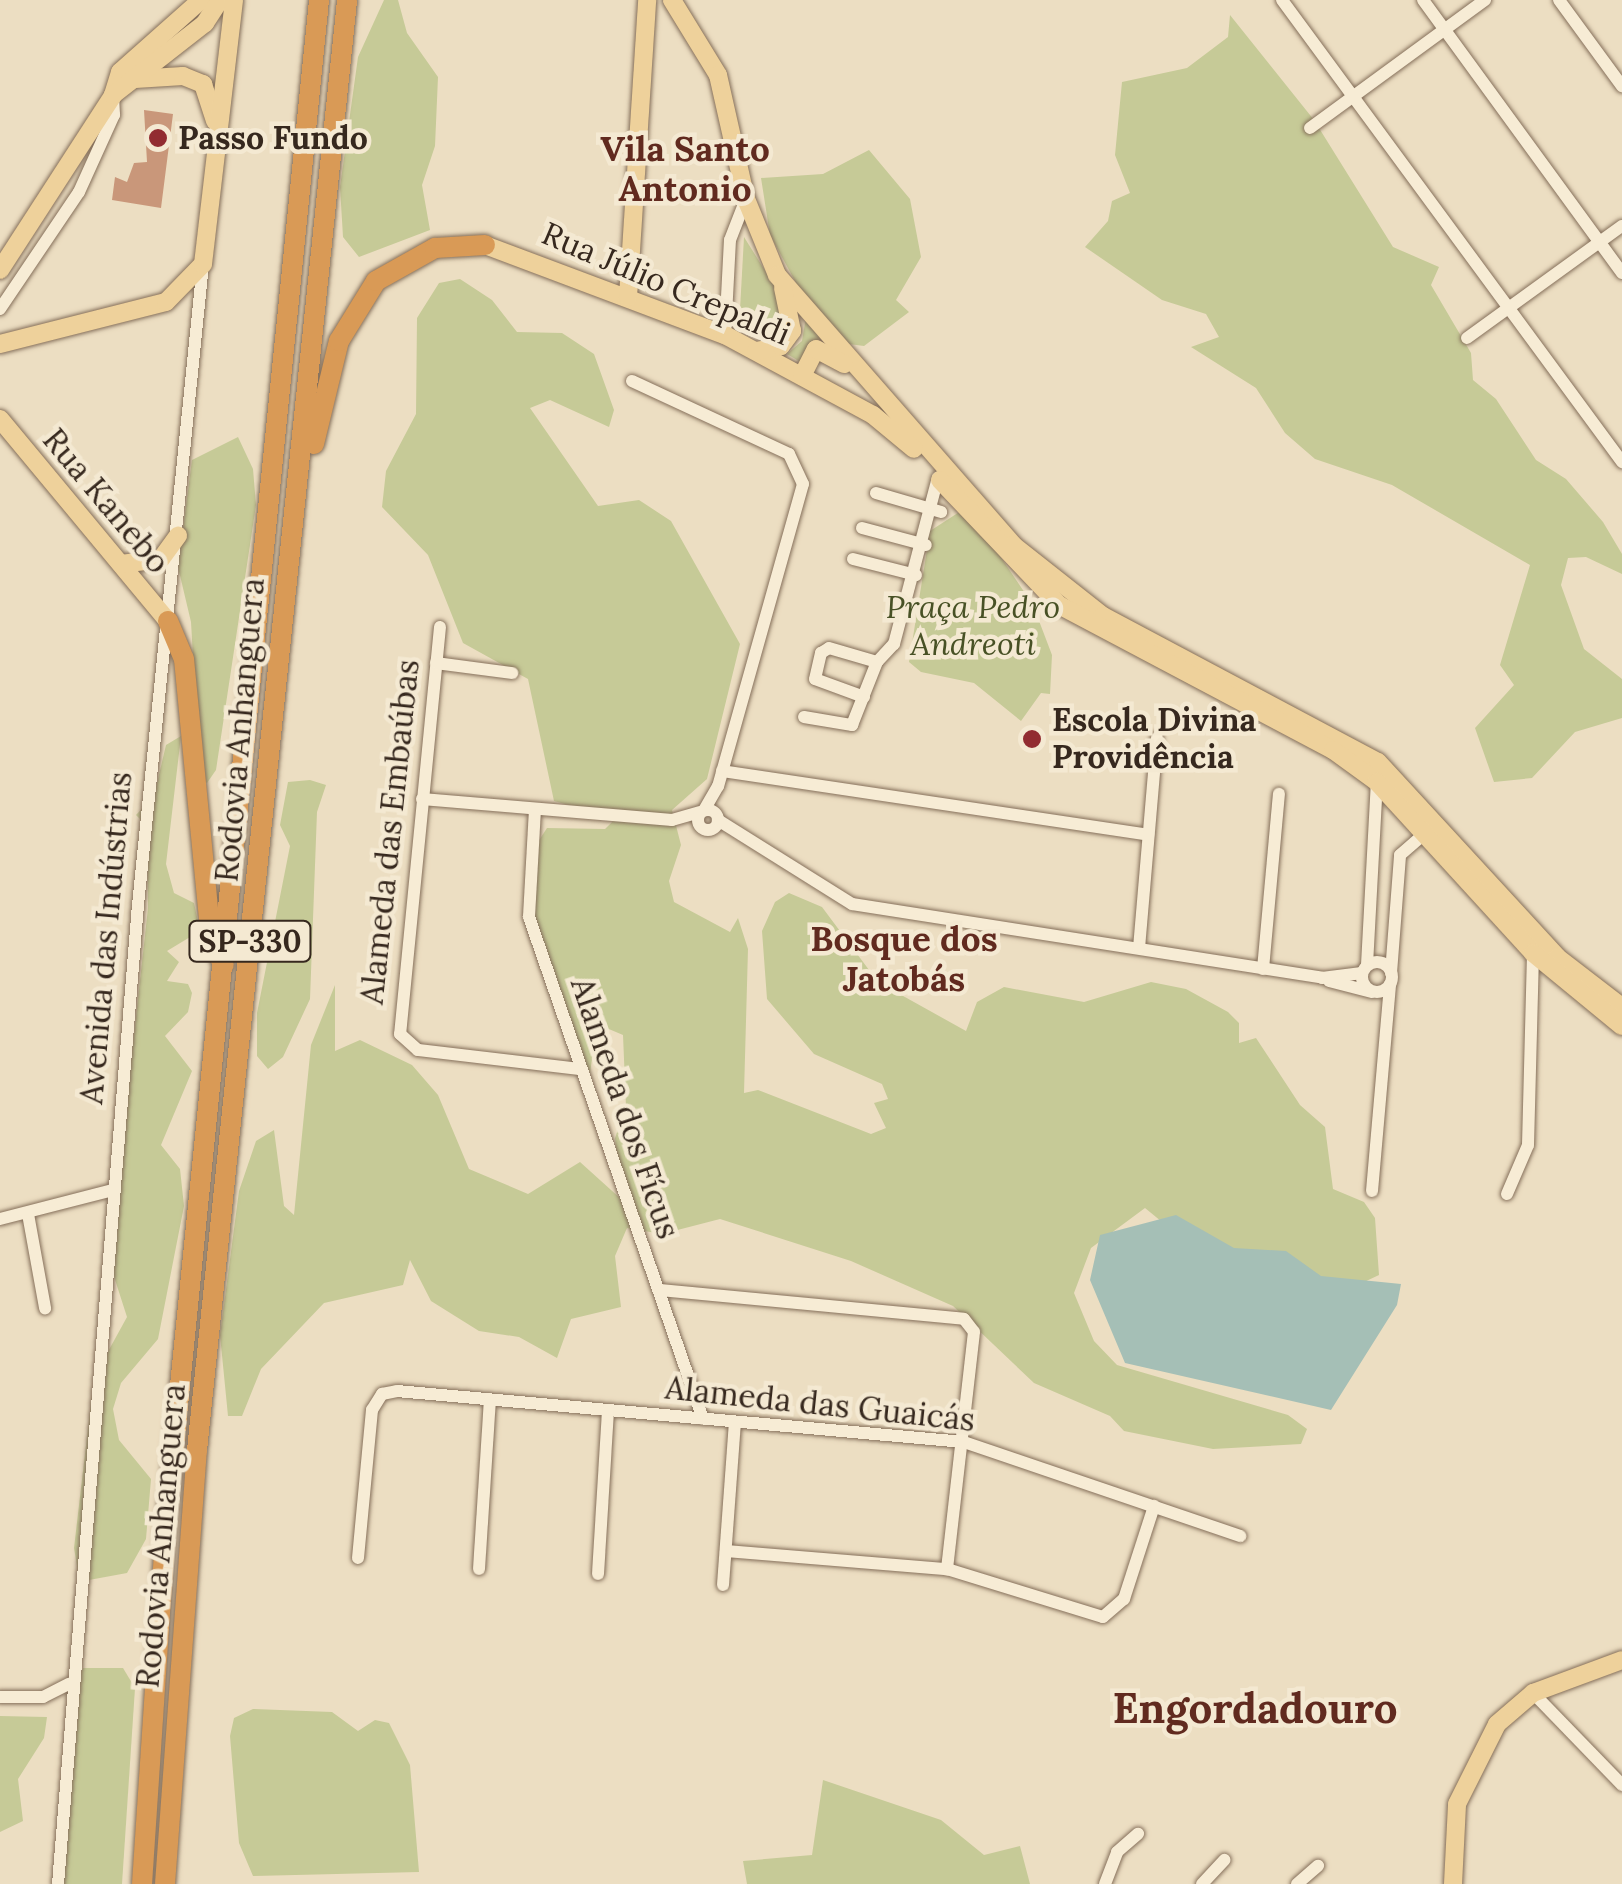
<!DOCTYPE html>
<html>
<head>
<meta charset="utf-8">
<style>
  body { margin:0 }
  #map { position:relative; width:1622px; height:1884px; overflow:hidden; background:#ecdec2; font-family:Lora,serif }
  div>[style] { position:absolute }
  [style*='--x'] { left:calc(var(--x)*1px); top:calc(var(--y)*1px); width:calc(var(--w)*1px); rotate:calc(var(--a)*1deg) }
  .green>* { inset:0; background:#c6ca97 }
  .water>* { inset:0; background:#a5bfb6 }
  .building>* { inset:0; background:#c9977a }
  .roads { filter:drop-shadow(0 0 2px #856f5a) drop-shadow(0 0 2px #856f5a) }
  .minor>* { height:12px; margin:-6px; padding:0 6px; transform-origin:6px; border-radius:6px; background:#f7ecd5 }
  .minor>.ring { margin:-6px; padding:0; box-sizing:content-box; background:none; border:12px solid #f7ecd5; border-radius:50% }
  .major>* { height:18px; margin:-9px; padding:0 9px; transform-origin:9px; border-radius:9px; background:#eed19b }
  .highway>* { height:20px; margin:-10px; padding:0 10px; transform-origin:10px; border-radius:10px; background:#d99a56 }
  .dots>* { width:28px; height:28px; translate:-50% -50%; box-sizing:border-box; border:5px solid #f4e9d2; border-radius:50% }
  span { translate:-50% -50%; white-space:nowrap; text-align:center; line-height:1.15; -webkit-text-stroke:9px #f4e9d2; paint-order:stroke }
  .shield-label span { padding:2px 8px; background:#f4e9d2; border:2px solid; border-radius:8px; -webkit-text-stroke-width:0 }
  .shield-label { font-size:30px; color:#36281e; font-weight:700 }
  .poi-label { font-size:32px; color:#36281e; font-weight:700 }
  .left { translate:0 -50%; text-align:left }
  .street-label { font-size:32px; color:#36281e }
  .park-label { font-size:32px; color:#485125; font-style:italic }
  .neighbourhood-label { font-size:35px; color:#612a1f; font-weight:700 }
  .district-label { font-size:42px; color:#612a1f; font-weight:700 }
</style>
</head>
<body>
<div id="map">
  <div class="green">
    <div style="clip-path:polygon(384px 0,398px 0,407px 33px,438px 77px,435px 146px,422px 185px,430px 230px,359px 257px,343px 237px,340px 187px,358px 57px)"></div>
    <div style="clip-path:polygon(1230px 15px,1314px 120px,1393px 247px,1439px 267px,1431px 285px,1471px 353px,1473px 380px,1496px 399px,1536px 460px,1566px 479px,1603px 522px,1622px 554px,1622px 574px,1586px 557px,1568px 558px,1561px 585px,1584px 649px,1622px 679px,1622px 718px,1575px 732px,1532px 778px,1494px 782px,1475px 728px,1514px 685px,1500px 665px,1530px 565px,1392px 485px,1315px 459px,1285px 433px,1256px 388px,1191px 347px,1219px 337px,1206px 314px,1162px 300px,1085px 247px,1108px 221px,1112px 201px,1130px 193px,1115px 155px,1122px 82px,1187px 68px,1228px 37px)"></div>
    <div style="clip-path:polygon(869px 150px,910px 199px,921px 257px,896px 300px,909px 312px,864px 346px,818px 340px,802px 363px,787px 354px,802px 341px,808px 305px,770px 235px,761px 178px,823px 174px)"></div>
    <div style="clip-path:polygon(744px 237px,786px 304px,787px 330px,775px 338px,739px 328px)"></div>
    <div style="clip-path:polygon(460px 279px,492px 300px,517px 332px,562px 333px,594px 354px,614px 410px,609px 427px,550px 400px,530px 408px,598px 506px,639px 500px,671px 521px,740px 644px,707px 779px,672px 810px,681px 845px,669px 881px,674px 902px,730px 932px,738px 918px,748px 949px,744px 1093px,758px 1090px,871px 1134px,886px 1128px,874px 1103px,888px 1099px,882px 1084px,814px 1054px,767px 999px,762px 931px,775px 902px,789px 893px,822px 907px,878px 982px,966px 1031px,977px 1002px,1004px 987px,1084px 1002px,1151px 982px,1186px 989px,1228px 1012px,1239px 1023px,1239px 1043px,1256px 1038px,1300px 1105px,1325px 1127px,1333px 1189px,1364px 1202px,1375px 1218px,1379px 1275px,1347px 1290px,1195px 1249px,1145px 1208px,1091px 1248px,1074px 1293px,1094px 1341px,1117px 1365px,1288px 1415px,1307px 1429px,1301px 1444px,1213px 1449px,1124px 1431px,1110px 1416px,1034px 1383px,953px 1306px,851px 1261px,720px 1219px,662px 1234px,627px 1228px,615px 1256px,621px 1307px,571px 1319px,557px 1358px,519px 1337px,479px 1331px,431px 1301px,410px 1260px,403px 1285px,324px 1303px,261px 1369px,242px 1416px,228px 1416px,220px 1335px,239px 1191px,256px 1141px,274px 1130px,284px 1206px,294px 1215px,311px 1045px,335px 985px,335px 1051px,360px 1040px,412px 1065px,438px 1095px,469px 1169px,528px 1194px,580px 1162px,621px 1199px,615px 1138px,626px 1107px,623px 1035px,597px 1024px,590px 1073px,558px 1008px,533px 922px,534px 848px,547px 828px,605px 829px,616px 818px,554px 801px,528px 679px,463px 643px,428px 555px,382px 507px,386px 471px,416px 414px,417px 318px,439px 283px)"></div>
    <div style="clip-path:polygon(238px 437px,253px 469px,256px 505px,216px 770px,207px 783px,200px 777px,191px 622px,178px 567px,192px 460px)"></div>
    <div style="clip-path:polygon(967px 507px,1033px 605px,1052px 655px,1050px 694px,1041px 693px,1021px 721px,974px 683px,921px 672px,909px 662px,930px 531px)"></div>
    <div style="clip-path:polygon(181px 736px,166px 864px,174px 893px,194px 903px,200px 931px,167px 951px,179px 962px,167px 981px,188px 984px,192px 993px,188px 1012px,165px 1036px,192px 1071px,161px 1145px,180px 1169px,184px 1206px,158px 1339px,121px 1383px,113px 1409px,119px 1440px,151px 1479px,146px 1539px,127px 1573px,89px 1580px,78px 1572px,74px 1548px,94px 1377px,127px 1317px,109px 1261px,148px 908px,147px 826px,136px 815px,154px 796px,166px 745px)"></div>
    <div style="clip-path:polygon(310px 780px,326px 785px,317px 812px,310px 999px,283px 1057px,268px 1069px,257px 1056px,257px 1013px,290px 846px,280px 825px,288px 782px)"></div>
    <div style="clip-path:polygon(83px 1668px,123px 1668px,135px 1688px,122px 1884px,55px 1884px,70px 1693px)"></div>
    <div style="clip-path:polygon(253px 1709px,332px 1712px,358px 1731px,375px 1720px,389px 1723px,410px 1765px,419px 1872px,253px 1876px,239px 1843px,230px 1736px,234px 1718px)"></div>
    <div style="clip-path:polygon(0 1716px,47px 1717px,44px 1738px,18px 1779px,23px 1821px,0 1832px)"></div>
    <div style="clip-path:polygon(823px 1780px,941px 1820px,984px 1855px,1020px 1846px,1030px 1884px,747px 1884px,743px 1861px,812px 1855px)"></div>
  </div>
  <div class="water">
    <div style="clip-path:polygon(1176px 1215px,1234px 1248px,1286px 1251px,1321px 1276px,1401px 1284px,1397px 1305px,1331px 1410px,1125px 1363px,1090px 1280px,1100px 1235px)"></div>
  </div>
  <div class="building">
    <div style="clip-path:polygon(144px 110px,173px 114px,161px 208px,112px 200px,115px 177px,127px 182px,134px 163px,147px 162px)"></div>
  </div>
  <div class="roads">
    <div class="minor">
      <div style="--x:1282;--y:0;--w:574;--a:53.65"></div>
      <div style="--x:1423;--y:0;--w:338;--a:53.9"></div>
      <div style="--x:1559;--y:0;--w:107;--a:53.8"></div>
      <div style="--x:1310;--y:128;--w:217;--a:-36.2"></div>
      <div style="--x:0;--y:309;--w:141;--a:-56"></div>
      <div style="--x:79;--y:192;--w:85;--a:-65.6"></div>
      <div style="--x:114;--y:115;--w:20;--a:-93"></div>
      <div style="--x:725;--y:335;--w:95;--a:-87"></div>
      <div style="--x:730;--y:240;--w:44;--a:-68.7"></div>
      <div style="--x:1467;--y:338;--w:191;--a:-35.9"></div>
      <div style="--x:632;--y:381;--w:173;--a:24.9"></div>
      <div style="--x:789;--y:454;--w:33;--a:65"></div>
      <div style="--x:803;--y:484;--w:314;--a:105.7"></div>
      <div style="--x:718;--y:786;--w:28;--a:120"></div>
      <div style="--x:876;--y:493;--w:68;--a:16.3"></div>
      <div style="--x:862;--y:528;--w:66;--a:14.9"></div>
      <div style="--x:853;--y:559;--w:65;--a:14.3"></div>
      <div style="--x:440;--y:627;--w:409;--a:95.6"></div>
      <div style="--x:400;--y:1034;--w:24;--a:42"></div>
      <div style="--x:418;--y:1050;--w:163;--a:6.7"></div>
      <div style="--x:436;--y:663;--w:77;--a:7.5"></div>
      <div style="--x:864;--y:697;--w:52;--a:-159.8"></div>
      <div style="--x:815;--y:679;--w:27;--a:-77"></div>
      <div style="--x:821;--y:653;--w:9;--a:-32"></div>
      <div style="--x:829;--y:648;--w:50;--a:16.3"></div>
      <div style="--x:877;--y:662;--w:25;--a:-47"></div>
      <div style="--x:894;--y:644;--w:172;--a:-75.2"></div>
      <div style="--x:804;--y:717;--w:49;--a:9.5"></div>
      <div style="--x:852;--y:725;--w:68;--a:-68.4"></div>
      <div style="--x:722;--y:771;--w:431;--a:8.5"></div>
      <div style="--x:422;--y:799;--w:251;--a:4.8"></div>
      <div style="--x:672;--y:820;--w:29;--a:-16"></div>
      <div style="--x:535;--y:809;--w:108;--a:93.2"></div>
      <div style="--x:529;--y:917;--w:531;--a:70.88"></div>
      <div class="ring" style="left:698px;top:810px;width:8px;height:8px"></div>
      <div style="--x:718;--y:820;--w:158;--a:32.1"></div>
      <div style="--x:852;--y:904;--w:476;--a:8.9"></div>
      <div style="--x:1322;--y:978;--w:40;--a:-7.1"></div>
      <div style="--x:1139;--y:948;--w:211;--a:-85.1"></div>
      <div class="ring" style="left:1362px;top:962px;width:18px;height:18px"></div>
      <div style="--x:1367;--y:965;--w:183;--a:-86.9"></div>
      <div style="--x:1263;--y:969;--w:176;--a:-84.8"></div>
      <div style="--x:1391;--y:973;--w:118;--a:-85.6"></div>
      <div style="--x:1400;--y:855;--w:32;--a:-41"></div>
      <div style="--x:1329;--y:981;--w:44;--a:14.3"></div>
      <div style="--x:1372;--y:1191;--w:207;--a:-85"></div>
      <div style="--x:1507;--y:1194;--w:53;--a:-66.8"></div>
      <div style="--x:1528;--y:1145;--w:192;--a:-88.5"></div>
      <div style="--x:28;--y:1214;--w:96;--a:79.7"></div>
      <div style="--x:0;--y:1219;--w:117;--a:-14.4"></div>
      <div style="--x:660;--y:1290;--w:305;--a:5.4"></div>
      <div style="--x:964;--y:1319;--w:16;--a:52"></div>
      <div style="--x:974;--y:1332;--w:239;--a:96.5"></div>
      <div style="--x:726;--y:1551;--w:222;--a:4.7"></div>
      <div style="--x:947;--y:1569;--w:163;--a:17.1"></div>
      <div style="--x:1103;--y:1617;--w:28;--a:-41"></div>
      <div style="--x:1124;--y:1599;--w:98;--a:-72.1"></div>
      <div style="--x:358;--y:1558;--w:149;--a:-84.6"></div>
      <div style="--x:372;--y:1410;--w:19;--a:-58"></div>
      <div style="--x:382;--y:1394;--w:15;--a:-11"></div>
      <div style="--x:397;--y:1391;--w:569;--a:5.14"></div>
      <div style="--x:964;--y:1442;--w:292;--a:18.8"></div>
      <div style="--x:479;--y:1569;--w:169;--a:-86.3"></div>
      <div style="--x:598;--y:1574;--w:164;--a:-86.5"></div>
      <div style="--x:723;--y:1585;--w:163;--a:-85.8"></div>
      <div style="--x:1533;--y:1693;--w:128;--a:45.9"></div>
      <div style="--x:0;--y:1697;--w:43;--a:0"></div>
      <div style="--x:43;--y:1697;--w:29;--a:-27"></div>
      <div style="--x:58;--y:1884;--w:982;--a:-85.33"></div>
      <div style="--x:138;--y:905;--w:644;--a:-84.21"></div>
      <div style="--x:1105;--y:1884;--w:34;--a:-69"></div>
      <div style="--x:1117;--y:1852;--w:28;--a:-41"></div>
      <div style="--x:1202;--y:1884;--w:33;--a:-47"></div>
      <div style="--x:1297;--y:1884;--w:28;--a:-41"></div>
    </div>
    <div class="major">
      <div style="--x:672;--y:0;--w:88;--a:58.5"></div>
      <div style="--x:718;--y:75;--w:127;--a:77.3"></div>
      <div style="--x:746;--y:199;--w:82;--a:67.8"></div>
      <div style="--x:777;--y:275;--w:359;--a:48.8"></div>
      <div style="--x:1013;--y:545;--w:115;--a:38.3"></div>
      <div style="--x:1103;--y:616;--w:311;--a:28"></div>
      <div style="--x:1378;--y:762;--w:265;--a:47.4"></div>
      <div style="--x:1557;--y:957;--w:82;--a:37.6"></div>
      <div style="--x:135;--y:79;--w:48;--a:-3.6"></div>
      <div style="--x:183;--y:76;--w:22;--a:22"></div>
      <div style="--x:203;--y:84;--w:39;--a:72"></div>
      <div style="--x:113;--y:95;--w:24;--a:-73"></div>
      <div style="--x:120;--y:72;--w:108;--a:-41.6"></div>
      <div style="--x:485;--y:245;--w:256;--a:20.6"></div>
      <div style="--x:725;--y:335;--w:168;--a:28.4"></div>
      <div style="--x:873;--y:415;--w:53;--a:39.7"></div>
      <div style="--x:0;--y:270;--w:208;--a:-57.1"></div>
      <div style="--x:113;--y:95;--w:117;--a:-38"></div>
      <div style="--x:205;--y:23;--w:27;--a:-57"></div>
      <div style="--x:628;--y:297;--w:298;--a:-86.3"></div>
      <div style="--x:0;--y:344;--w:171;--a:-14.2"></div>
      <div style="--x:166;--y:302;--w:53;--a:-45.8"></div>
      <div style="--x:203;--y:264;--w:266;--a:-83.3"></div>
      <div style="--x:756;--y:351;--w:25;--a:-11"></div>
      <div style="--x:781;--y:346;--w:19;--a:-54"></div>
      <div style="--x:792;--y:331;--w:44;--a:-101.8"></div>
      <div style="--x:802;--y:376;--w:30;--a:-63"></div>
      <div style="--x:816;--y:349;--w:32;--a:28"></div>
      <div style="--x:0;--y:419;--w:263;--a:50.3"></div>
      <div style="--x:940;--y:480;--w:173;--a:46.4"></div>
      <div style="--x:1059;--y:605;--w:310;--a:27.9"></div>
      <div style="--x:1333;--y:750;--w:54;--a:36"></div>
      <div style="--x:1377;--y:782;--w:231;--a:47.6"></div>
      <div style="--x:1533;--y:953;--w:115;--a:39.4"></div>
      <div style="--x:121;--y:564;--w:40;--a:-7.1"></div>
      <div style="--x:161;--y:559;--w:29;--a:-54"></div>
      <div style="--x:1453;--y:1884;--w:80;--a:-87.1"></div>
      <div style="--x:1457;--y:1804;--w:89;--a:-63.4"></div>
      <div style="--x:1497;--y:1724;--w:48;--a:-40.7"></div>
      <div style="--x:1533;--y:1693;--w:95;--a:-20.3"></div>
    </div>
    <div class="highway">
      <div style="--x:314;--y:444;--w:106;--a:-76.4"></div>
      <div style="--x:339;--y:341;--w:70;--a:-58.3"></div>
      <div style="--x:376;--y:281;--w:68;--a:-29.2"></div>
      <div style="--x:435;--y:248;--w:50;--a:-3.4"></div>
      <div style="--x:168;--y:621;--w:41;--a:67.2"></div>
      <div style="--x:184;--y:659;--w:283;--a:84.5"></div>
      <div style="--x:211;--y:941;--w:27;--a:62"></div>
      <div style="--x:142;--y:1884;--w:360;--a:-86.2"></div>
      <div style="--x:166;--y:1525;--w:1533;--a:-84.27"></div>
      <div style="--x:165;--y:1884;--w:435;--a:-85.8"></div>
      <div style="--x:197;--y:1450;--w:1458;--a:-84.09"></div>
    </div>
  </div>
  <div class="dots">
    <div style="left:158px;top:138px;background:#922c31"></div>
    <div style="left:1032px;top:739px;background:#922c31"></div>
  </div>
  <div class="shield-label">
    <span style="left:250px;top:941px">SP-330</span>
  </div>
  <div class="poi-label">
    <span class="left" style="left:178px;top:138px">Passo Fundo</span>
    <span class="left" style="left:1052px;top:739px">Escola Divina<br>Providência</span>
  </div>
  <div class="street-label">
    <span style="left:666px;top:284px;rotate:23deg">Rua Júlio Crepaldi</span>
    <span style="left:106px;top:501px;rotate:50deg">Rua Kanebo</span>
    <span style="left:240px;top:730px;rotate:-85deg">Rodovia Anhanguera</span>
    <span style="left:390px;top:832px;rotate:-84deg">Alameda das Embaúbas</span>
    <span style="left:106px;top:938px;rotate:-85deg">Avenida das Indústrias</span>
    <span style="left:625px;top:1108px;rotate:71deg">Alameda dos Fícus</span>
    <span style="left:820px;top:1404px;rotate:6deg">Alameda das Guaicás</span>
    <span style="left:161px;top:1536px;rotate:-85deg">Rodovia Anhanguera</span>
  </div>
  <div class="park-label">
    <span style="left:973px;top:626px">Praça Pedro<br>Andreoti</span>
  </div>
  <div class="neighbourhood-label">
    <span style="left:685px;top:169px">Vila Santo<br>Antonio</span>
    <span style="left:904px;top:959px">Bosque dos<br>Jatobás</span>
  </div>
  <div class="district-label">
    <span style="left:1255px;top:1708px">Engordadouro</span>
  </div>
</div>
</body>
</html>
